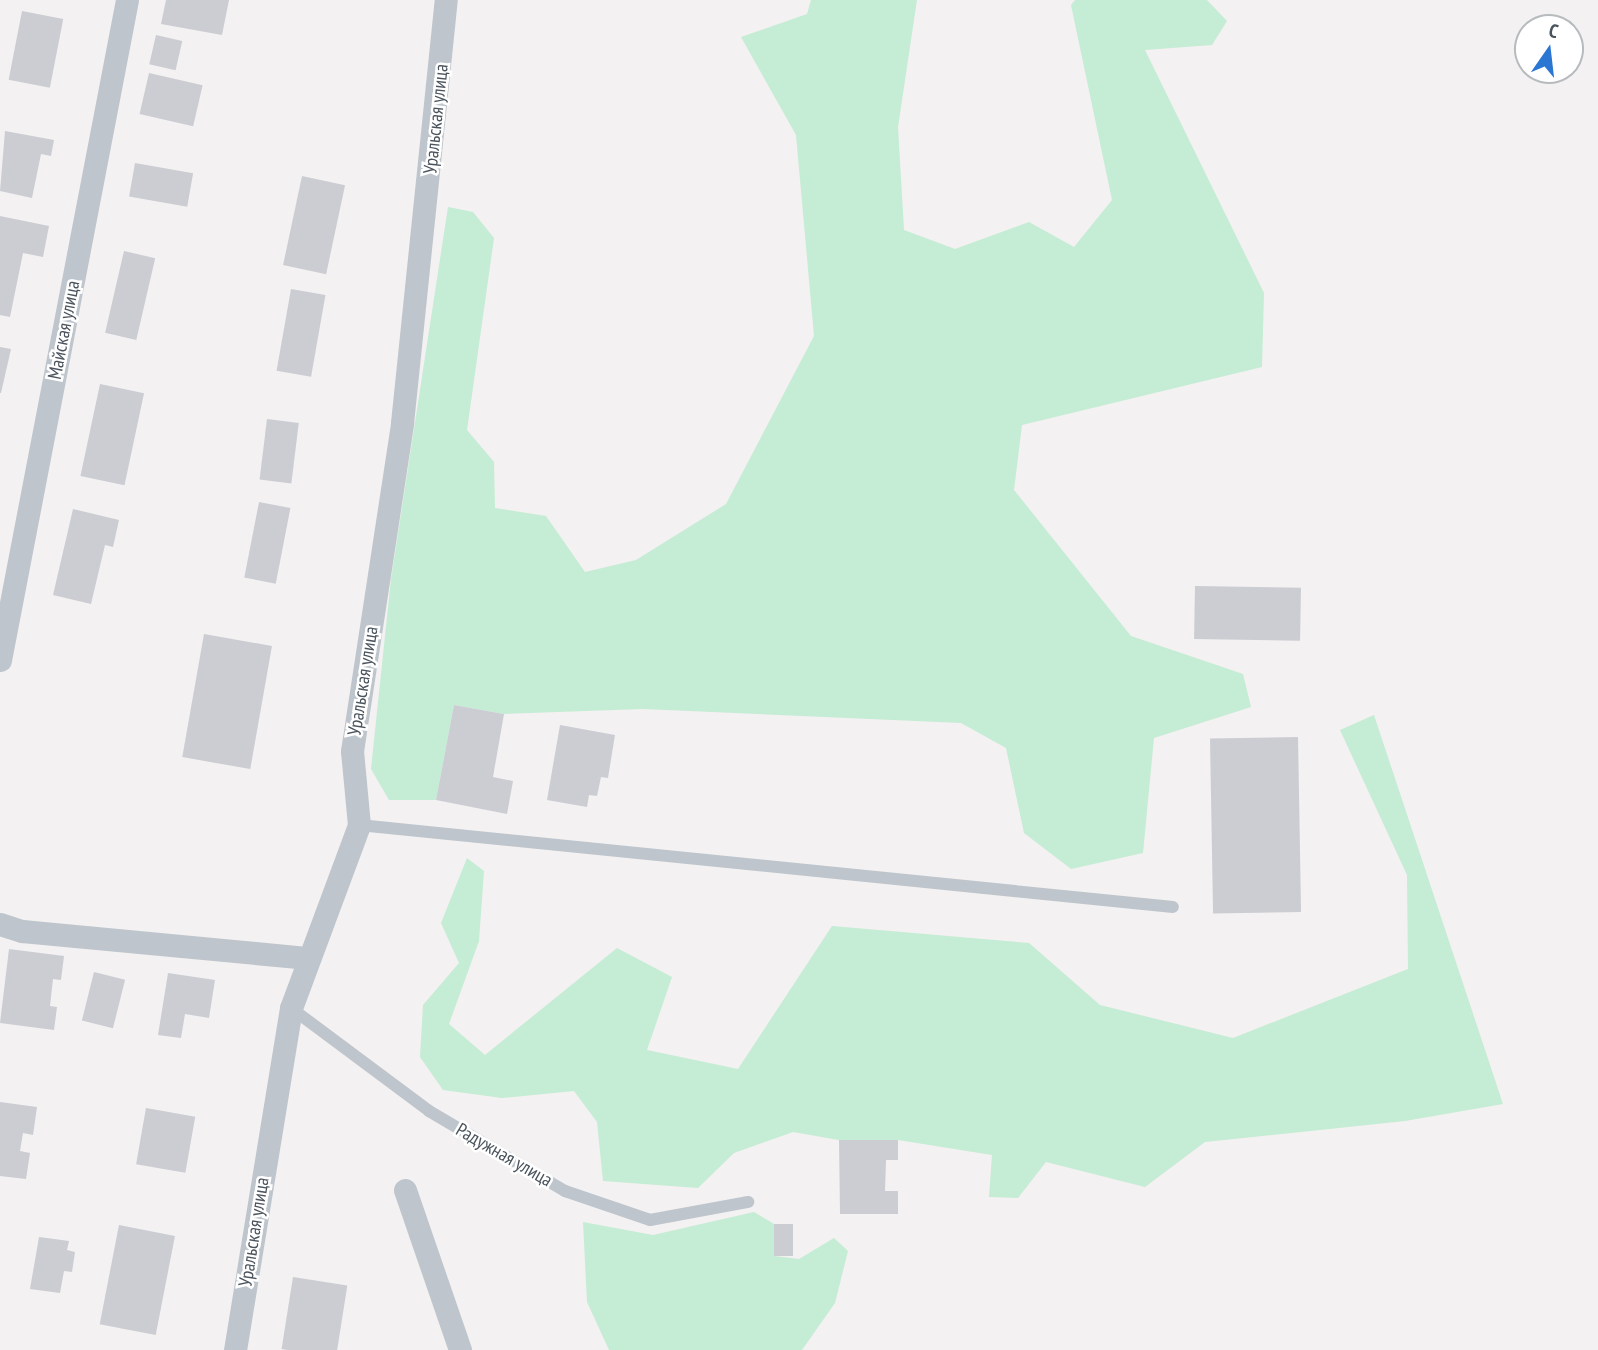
<!DOCTYPE html>
<html>
<head>
<meta charset="utf-8">
<style>
  body { margin:0 }
  #map { position:relative; width:1598px; height:1350px; overflow:hidden; background:#f3f1f1; font-family:"PT Sans Narrow",sans-serif }
  div>[style] { position:absolute }
  [style*='--x'] { left:calc(var(--x)*1px); top:calc(var(--y)*1px); width:calc(var(--w)*1px); rotate:calc(var(--a)*1deg) }
  .green>* { inset:0; background:#c5ecd4 }
  .building>* { inset:0; background:#cbcdd3; transform-origin:0 0 }
  .lane>* { height:12px; margin:-6px; padding:0 6px; transform-origin:6px; border-radius:6px; background:#bec5cc }
  .street>* { height:23px; margin:-11.5px; padding:0 11.5px; transform-origin:11.5px; border-radius:11.5px; background:#bec5cc }
  span { translate:-50% -50%; white-space:nowrap; text-align:center; line-height:1.15; -webkit-text-stroke:5px #fff; paint-order:stroke }
  .street-label { font-size:19px; color:#4b545d }
  .north { position:absolute; left:1514px; top:14px; width:70px; height:70px; box-sizing:border-box; background:#fff; border:2px solid #b7bbbe; border-radius:50%; rotate:14deg; font-size:19px; font-weight:700; line-height:28px; text-align:center; color:#4b545d }
  .north::after { content:''; display:block; margin:auto; width:24px; height:32px; background:#2b75d3; clip-path:polygon(50% 0,100% 100%,50% 72%,0 100%) }
</style>
</head>
<body>
<div id="map">
  <div class="green">
    <div style="clip-path:polygon(811px 0,917px 0,898px 127px,904px 230px,955px 249px,1029px 222px,1074px 247px,1112px 200px,1071px 5px,1075px 0,1207px 0,1227px 21px,1212px 45px,1145px 50px,1264px 293px,1262px 367px,1022px 425px,1014px 490px,1131px 636px,1243px 674px,1251px 707px,1154px 738px,1143px 853px,1071px 869px,1024px 833px,1006px 748px,961px 723px,643px 709px,504px 714px,454px 705px,436px 800px,389px 800px,371px 769px,391px 579px,448px 207px,473px 212px,494px 238px,467px 430px,494px 462px,495px 508px,546px 516px,585px 572px,636px 560px,726px 504px,814px 336px,796px 135px,741px 37px,807px 14px)"></div>
    <div style="clip-path:polygon(1374px 715px,1503px 1104px,1405px 1121px,1205px 1142px,1145px 1187px,1046px 1162px,1018px 1198px,989px 1197px,992px 1155px,898px 1140px,839px 1140px,793px 1132px,734px 1153px,698px 1188px,603px 1181px,597px 1122px,574px 1091px,502px 1098px,443px 1090px,420px 1057px,423px 1005px,459px 963px,441px 923px,467px 858px,484px 871px,479px 941px,449px 1024px,485px 1055px,617px 948px,672px 977px,647px 1050px,738px 1069px,832px 926px,1029px 943px,1100px 1005px,1233px 1038px,1408px 969px,1407px 875px,1340px 730px)"></div>
    <div style="clip-path:polygon(754px 1212px,774px 1224px,774px 1256px,799px 1259px,834px 1238px,848px 1251px,835px 1303px,802px 1350px,609px 1350px,587px 1302px,583px 1222px,653px 1235px)"></div>
  </div>
  <div class="building">
    <div style="clip-path:polygon(166px 0,229px 0,222px 35px,161px 24px)"></div>
    <div style="left:22px;top:11px;width:42px;height:70px;rotate:11deg"></div>
    <div style="left:156px;top:35px;width:27px;height:30px;rotate:13deg"></div>
    <div style="left:149px;top:73px;width:55px;height:42px;rotate:13deg"></div>
    <div style="clip-path:polygon(5px 131px,54px 140px,51px 156px,41px 154px,32px 198px,0 191px)"></div>
    <div style="left:135px;top:163px;width:59px;height:34px;rotate:10deg"></div>
    <div style="left:302px;top:176px;width:44px;height:91px;rotate:12deg"></div>
    <div style="clip-path:polygon(0 216px,49px 226px,43px 257px,23px 253px,10px 317px,0 315px)"></div>
    <div style="left:124px;top:251px;width:32px;height:84px;rotate:13deg"></div>
    <div style="left:291px;top:289px;width:35px;height:83px;rotate:10deg"></div>
    <div style="clip-path:polygon(0 347px,11px 349px,1px 393px,0 393px)"></div>
    <div style="left:100px;top:384px;width:45px;height:94px;rotate:12deg"></div>
    <div style="left:267px;top:419px;width:32px;height:61px;rotate:7deg"></div>
    <div style="left:259px;top:502px;width:32px;height:77px;rotate:11deg"></div>
    <div style="clip-path:polygon(73px 509px,119px 520px,113px 547px,105px 545px,91px 604px,53px 595px)"></div>
    <div style="left:1195px;top:586px;width:106px;height:53px;rotate:1deg"></div>
    <div style="left:204px;top:634px;width:69px;height:125px;rotate:10deg"></div>
    <div style="clip-path:polygon(454px 705px,504px 714px,493px 777px,513px 781px,507px 814px,436px 800px)"></div>
    <div style="clip-path:polygon(560px 725px,615px 735px,608px 778px,601px 777px,597px 796px,589px 795px,587px 807px,547px 800px)"></div>
    <div style="left:1298px;top:737px;width:175px;height:88px;rotate:89deg"></div>
    <div style="clip-path:polygon(9px 949px,64px 956px,61px 980px,53px 979px,50px 1006px,57px 1007px,54px 1030px,0 1023px)"></div>
    <div style="left:94px;top:972px;width:32px;height:50px;rotate:14deg"></div>
    <div style="clip-path:polygon(168px 973px,215px 980px,209px 1018px,185px 1014px,181px 1038px,158px 1035px)"></div>
    <div style="clip-path:polygon(0 1102px,37px 1107px,33px 1135px,23px 1133px,20px 1151px,30px 1153px,26px 1179px,0 1176px)"></div>
    <div style="left:146px;top:1108px;width:50px;height:57px;rotate:10deg"></div>
    <div style="clip-path:polygon(839px 1140px,898px 1140px,898px 1160px,886px 1160px,885px 1191px,898px 1191px,898px 1214px,840px 1214px)"></div>
    <div style="left:774px;top:1224px;width:19px;height:32px"></div>
    <div style="left:119px;top:1225px;width:57px;height:101px;rotate:11deg"></div>
    <div style="clip-path:polygon(39px 1237px,69px 1241px,67px 1250px,75px 1252px,72px 1272px,64px 1271px,60px 1293px,30px 1289px)"></div>
    <div style="left:293px;top:1277px;width:55px;height:73px;rotate:9deg"></div>
  </div>
  <div class="lane">
    <div style="--x:359;--y:825;--w:818;--a:5.75"></div>
    <div style="--x:291;--y:1008;--w:172;--a:36.7"></div>
    <div style="--x:429;--y:1111;--w:158;--a:30.5"></div>
    <div style="--x:565;--y:1191;--w:90;--a:18.8"></div>
    <div style="--x:650;--y:1220;--w:100;--a:-10.4"></div>
  </div>
  <div class="street">
    <div style="--x:0;--y:660;--w:672;--a:-79.11"></div>
    <div style="--x:0;--y:924;--w:23;--a:18"></div>
    <div style="--x:22;--y:931;--w:288;--a:5.4"></div>
    <div style="--x:405;--y:1190;--w:169;--a:71"></div>
    <div style="--x:235;--y:1350;--w:347;--a:-80.7"></div>
    <div style="--x:291;--y:1008;--w:195;--a:-69.6"></div>
    <div style="--x:359;--y:825;--w:74;--a:-95.4"></div>
    <div style="--x:352;--y:751;--w:332;--a:-81.3"></div>
    <div style="--x:402;--y:423;--w:425;--a:-84.1"></div>
  </div>
  <div class="street-label">
    <span style="left:436px;top:119px;rotate:-84deg">Уральская улица</span>
    <span style="left:64px;top:330px;rotate:-79deg">Майская улица</span>
    <span style="left:363px;top:681px;rotate:-81deg">Уральская улица</span>
    <span style="left:504px;top:1155px;rotate:30deg">Радужная улица</span>
    <span style="left:254px;top:1232px;rotate:-81deg">Уральская улица</span>
  </div>
  <div class="north">С</div>
</div>
</body>
</html>
